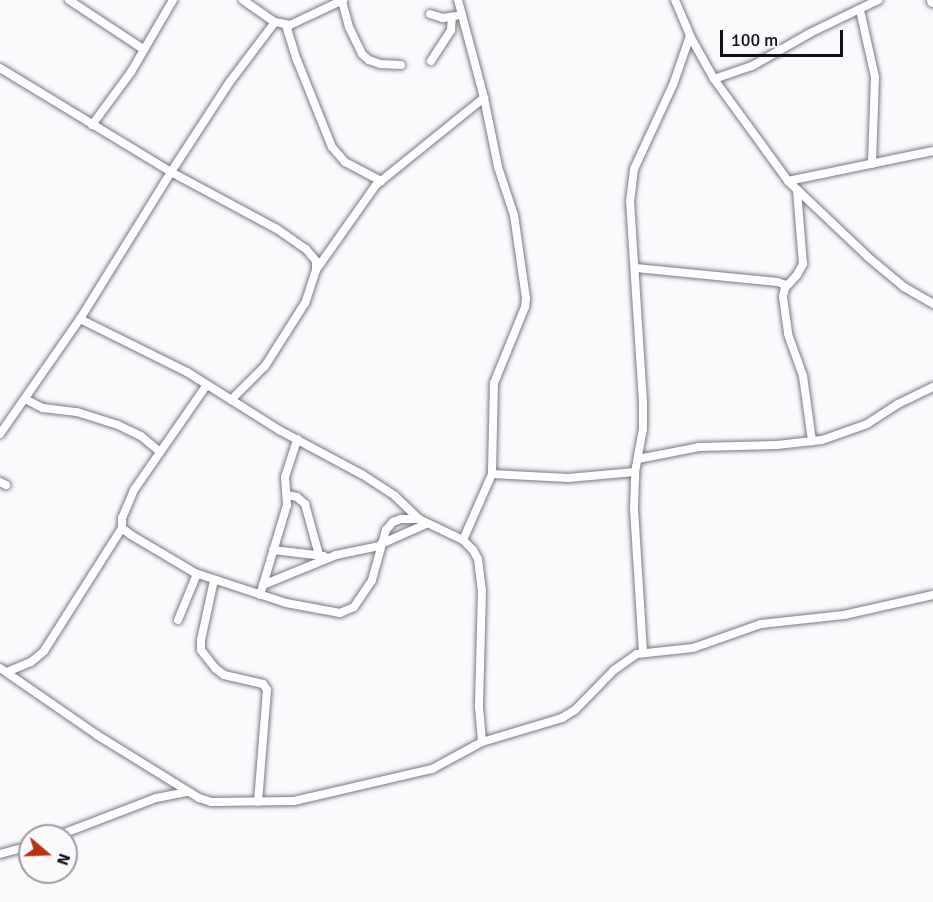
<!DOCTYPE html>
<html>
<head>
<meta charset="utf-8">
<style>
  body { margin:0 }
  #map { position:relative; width:933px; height:902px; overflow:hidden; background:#faf9fc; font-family:Signika,sans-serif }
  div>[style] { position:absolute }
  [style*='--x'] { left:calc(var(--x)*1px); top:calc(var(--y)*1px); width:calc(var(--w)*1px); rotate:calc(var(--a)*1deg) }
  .roads { filter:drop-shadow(0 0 2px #7d7686) drop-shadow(0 0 2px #7d7686) }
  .street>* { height:8px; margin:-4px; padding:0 4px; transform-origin:4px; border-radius:4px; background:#fff }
  .secondary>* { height:12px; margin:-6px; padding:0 6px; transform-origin:6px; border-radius:6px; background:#fff }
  span { translate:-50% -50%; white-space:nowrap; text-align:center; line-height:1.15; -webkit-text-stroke:4.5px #faf9fc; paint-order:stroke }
  .north { position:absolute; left:18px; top:824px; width:60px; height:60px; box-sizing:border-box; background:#faf9fc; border:2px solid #9e9ca0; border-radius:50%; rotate:109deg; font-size:16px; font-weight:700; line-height:24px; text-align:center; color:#131016 }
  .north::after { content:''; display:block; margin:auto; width:21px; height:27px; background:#bc3112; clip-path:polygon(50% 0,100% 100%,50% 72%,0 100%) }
  .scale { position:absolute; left:720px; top:30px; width:123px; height:27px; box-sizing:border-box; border:3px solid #131016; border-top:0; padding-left:8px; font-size:18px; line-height:21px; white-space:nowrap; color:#131016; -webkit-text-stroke:4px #faf9fc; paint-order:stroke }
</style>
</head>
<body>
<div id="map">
  <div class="roads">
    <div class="street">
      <div style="--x:69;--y:0;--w:89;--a:33.5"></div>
      <div style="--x:243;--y:0;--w:39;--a:35"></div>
      <div style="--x:275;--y:22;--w:15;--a:11"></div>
      <div style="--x:290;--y:25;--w:59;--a:-25.3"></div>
      <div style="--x:458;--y:0;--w:101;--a:75.1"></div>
      <div style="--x:484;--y:98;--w:70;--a:78.5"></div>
      <div style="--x:498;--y:167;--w:51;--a:71.6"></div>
      <div style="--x:514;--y:215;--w:84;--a:81.8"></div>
      <div style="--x:526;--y:298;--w:9;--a:96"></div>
      <div style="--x:525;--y:307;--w:82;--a:112.2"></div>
      <div style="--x:494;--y:383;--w:91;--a:91.3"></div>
      <div style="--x:492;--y:474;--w:72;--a:113.7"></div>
      <div style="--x:675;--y:0;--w:39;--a:67"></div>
      <div style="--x:690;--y:36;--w:49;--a:60.8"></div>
      <div style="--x:714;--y:79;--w:126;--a:54"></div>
      <div style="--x:788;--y:181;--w:110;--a:43.5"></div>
      <div style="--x:868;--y:257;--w:47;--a:39.8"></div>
      <div style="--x:904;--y:287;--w:34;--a:30"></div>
      <div style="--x:342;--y:1;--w:27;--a:75"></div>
      <div style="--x:349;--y:27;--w:30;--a:64"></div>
      <div style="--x:362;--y:54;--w:9;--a:41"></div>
      <div style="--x:369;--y:60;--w:12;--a:20"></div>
      <div style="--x:380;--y:64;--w:21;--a:3"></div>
      <div style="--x:860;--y:10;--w:69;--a:77.4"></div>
      <div style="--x:875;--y:77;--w:87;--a:92"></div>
      <div style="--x:430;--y:14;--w:14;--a:17"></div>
      <div style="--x:443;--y:18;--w:13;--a:-9"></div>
      <div style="--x:286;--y:25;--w:37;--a:73"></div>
      <div style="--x:297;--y:60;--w:94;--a:68.1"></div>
      <div style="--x:332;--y:147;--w:20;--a:49"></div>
      <div style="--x:345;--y:162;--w:41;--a:27.8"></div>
      <div style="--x:431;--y:61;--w:37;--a:-57"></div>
      <div style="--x:451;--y:30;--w:13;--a:-86"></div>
      <div style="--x:0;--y:68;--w:200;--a:31.3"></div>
      <div style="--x:171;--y:172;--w:106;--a:-56.9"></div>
      <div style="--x:229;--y:83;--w:76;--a:-53"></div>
      <div style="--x:714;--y:79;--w:40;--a:-18.9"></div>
      <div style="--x:752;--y:66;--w:67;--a:-29.6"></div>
      <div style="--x:810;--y:33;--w:76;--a:-25.9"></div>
      <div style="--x:92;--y:125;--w:66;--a:-53.7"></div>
      <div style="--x:131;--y:72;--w:83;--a:-59.7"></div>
      <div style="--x:788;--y:181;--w:148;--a:-11.7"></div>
      <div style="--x:797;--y:190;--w:74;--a:85.4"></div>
      <div style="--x:803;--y:264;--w:13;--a:119"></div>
      <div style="--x:797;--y:275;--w:18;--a:133"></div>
      <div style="--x:785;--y:288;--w:9;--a:103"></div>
      <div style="--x:783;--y:297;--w:37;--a:82"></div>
      <div style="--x:788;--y:334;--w:45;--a:70.3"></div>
      <div style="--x:803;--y:376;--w:66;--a:82.1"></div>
      <div style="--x:636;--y:268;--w:142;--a:5.7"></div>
      <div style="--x:777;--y:282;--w:9;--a:18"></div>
      <div style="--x:316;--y:270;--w:104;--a:-54.8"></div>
      <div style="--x:376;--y:185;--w:139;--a:-38.9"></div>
      <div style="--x:80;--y:319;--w:119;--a:26.4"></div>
      <div style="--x:187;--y:372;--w:109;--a:32.2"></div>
      <div style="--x:279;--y:430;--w:95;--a:28.2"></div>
      <div style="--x:363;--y:475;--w:38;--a:33"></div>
      <div style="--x:395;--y:496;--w:33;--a:44"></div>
      <div style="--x:419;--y:519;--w:49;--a:25.5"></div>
      <div style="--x:463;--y:540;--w:14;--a:45"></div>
      <div style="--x:473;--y:550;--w:10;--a:61"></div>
      <div style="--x:478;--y:559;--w:31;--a:83"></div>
      <div style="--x:482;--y:590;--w:117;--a:91.5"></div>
      <div style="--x:479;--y:707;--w:35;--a:85"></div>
      <div style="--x:206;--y:386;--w:126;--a:124.7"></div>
      <div style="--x:134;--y:490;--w:30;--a:113"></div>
      <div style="--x:122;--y:518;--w:10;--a:90"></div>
      <div style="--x:122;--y:528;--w:11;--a:38"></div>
      <div style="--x:131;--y:535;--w:74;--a:30.7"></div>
      <div style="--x:195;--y:573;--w:96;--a:18.2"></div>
      <div style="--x:286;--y:603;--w:55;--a:10.5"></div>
      <div style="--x:340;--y:613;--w:15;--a:-23"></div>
      <div style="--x:354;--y:607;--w:32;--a:-56"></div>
      <div style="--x:372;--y:580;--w:52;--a:-74.4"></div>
      <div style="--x:386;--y:530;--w:11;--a:-49"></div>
      <div style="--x:393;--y:522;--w:9;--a:-21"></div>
      <div style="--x:401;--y:519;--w:18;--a:0"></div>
      <div style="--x:25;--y:399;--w:20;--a:27"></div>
      <div style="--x:43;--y:408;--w:34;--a:7"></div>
      <div style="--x:77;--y:412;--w:43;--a:17.6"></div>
      <div style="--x:118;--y:425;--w:25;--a:26"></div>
      <div style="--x:141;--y:436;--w:23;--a:40"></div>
      <div style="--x:0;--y:434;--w:140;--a:-55.2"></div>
      <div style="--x:80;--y:319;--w:173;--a:-58.2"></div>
      <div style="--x:171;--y:172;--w:120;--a:28.3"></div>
      <div style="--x:277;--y:229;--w:35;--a:35"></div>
      <div style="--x:306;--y:249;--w:16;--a:50"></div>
      <div style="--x:316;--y:261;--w:9;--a:90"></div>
      <div style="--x:316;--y:270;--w:35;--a:108"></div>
      <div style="--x:305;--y:303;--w:75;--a:122.4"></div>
      <div style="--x:265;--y:366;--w:48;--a:135"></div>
      <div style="--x:638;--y:459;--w:62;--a:-11.1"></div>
      <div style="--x:699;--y:447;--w:78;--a:-1.5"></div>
      <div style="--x:777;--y:445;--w:45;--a:-6.3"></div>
      <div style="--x:822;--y:440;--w:48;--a:-19.6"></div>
      <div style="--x:867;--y:424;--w:37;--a:-33"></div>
      <div style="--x:898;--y:404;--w:39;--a:-26"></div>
      <div style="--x:492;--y:474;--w:76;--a:3"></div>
      <div style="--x:568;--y:478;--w:67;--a:-5.1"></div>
      <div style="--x:0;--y:482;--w:7;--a:27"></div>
      <div style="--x:287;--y:495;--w:10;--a:11"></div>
      <div style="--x:297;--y:497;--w:11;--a:41"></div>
      <div style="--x:305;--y:504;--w:53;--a:74.6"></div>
      <div style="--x:381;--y:544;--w:49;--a:-24"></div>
      <div style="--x:273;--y:550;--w:51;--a:6.7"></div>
      <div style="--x:214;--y:580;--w:61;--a:102.2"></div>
      <div style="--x:201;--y:640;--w:10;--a:90"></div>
      <div style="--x:201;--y:650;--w:23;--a:52"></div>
      <div style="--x:215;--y:668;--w:11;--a:38"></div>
      <div style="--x:224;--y:675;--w:40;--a:13"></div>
      <div style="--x:263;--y:684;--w:7;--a:56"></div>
      <div style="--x:267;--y:690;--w:112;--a:94.6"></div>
      <div style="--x:263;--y:585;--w:79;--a:-22.3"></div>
      <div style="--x:336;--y:555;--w:45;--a:-11.6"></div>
      <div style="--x:260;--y:595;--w:94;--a:-73.3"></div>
      <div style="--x:287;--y:505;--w:28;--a:-94"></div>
      <div style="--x:285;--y:477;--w:40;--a:-72"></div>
      <div style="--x:178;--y:620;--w:50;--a:-67.6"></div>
      <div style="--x:643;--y:652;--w:144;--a:-93.6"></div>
      <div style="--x:634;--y:508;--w:36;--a:-88"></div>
      <div style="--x:635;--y:472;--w:44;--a:-79.5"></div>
      <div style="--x:643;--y:429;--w:27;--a:-90"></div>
      <div style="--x:643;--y:402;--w:200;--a:-93.7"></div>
      <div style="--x:630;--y:202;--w:33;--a:-83"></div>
      <div style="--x:634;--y:169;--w:93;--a:-65.1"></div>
      <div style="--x:673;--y:85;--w:52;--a:-70.9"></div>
      <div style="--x:0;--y:668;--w:118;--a:34.6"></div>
      <div style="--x:97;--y:735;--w:120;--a:31.7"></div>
      <div style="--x:199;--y:798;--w:13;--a:18"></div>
      <div style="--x:211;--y:802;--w:83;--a:-0.7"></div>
      <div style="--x:294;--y:801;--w:142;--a:-13.1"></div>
      <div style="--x:432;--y:769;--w:57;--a:-28.4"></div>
      <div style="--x:482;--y:742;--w:84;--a:-16.7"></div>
      <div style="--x:562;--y:718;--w:15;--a:-32"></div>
      <div style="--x:575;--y:710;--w:56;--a:-45.7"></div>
      <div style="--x:614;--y:670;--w:28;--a:-35"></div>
      <div style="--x:637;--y:654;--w:56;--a:-6.1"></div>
      <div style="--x:693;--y:648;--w:72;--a:-19.4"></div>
      <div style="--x:761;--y:624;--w:83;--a:-6.2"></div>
      <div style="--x:844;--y:615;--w:91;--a:-12.7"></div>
      <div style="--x:7;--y:672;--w:26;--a:-23"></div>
      <div style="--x:31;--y:662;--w:17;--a:-40"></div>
      <div style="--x:44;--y:651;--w:146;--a:-57.6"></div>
      <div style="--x:57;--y:836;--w:106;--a:-21"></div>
      <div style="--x:156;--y:798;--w:31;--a:-11"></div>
      <div style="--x:0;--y:854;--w:31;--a:-15"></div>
    </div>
    <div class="secondary">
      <div style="--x:933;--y:0;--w:1;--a:90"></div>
    </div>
  </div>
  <div class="north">N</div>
  <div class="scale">100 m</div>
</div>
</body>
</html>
